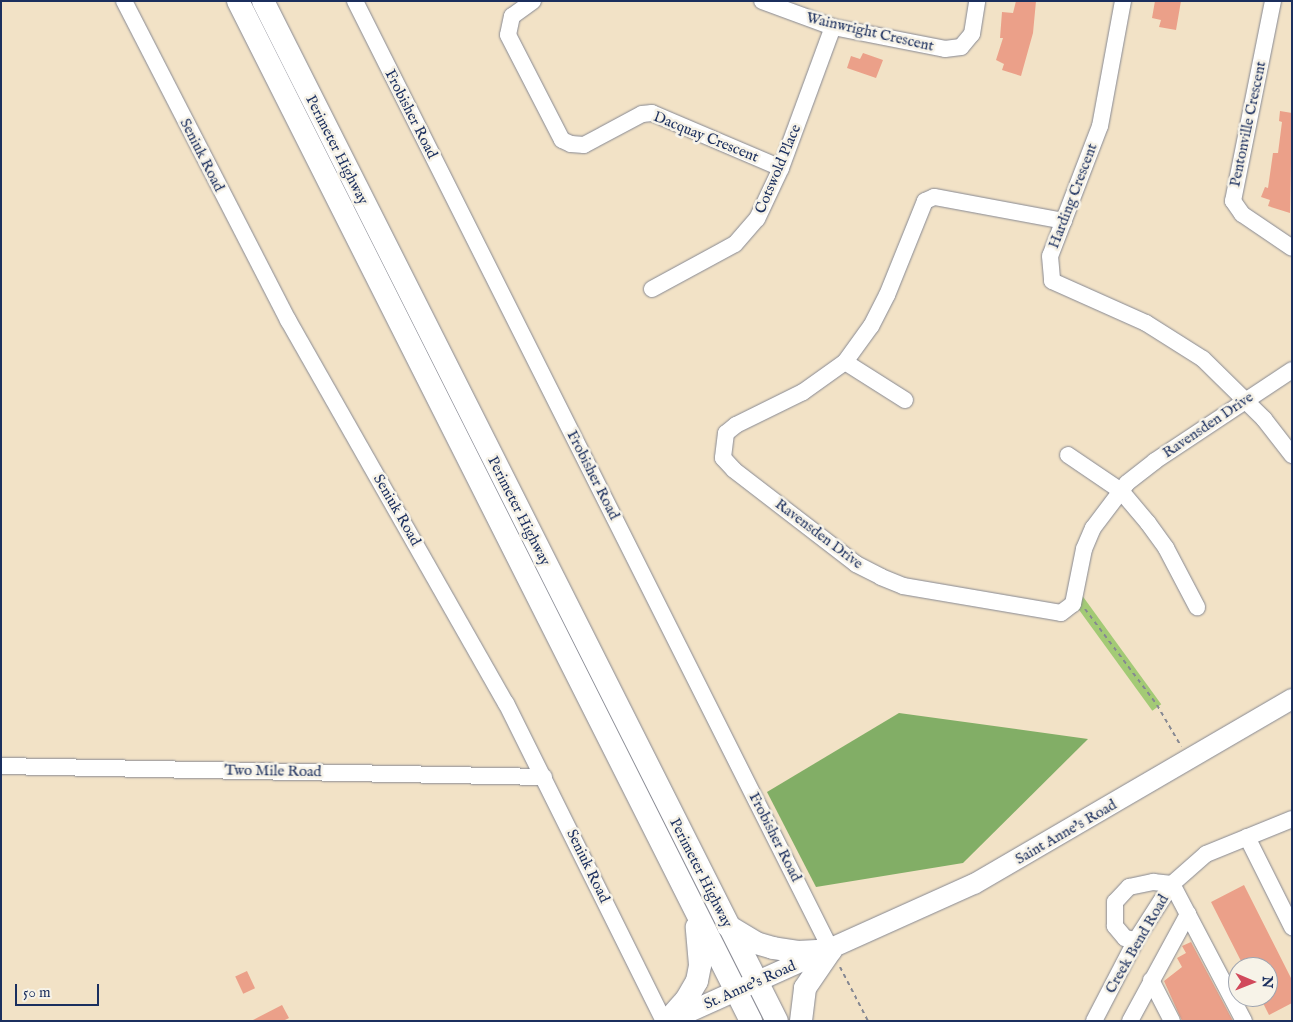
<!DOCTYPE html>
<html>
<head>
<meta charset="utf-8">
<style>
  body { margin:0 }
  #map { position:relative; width:1293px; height:1022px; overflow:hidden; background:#f2e2c6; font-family:"IM FELL English",serif }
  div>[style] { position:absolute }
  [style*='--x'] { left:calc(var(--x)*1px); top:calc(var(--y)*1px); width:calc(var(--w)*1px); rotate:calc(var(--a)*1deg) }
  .green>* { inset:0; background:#a3ca75; transform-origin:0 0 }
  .forest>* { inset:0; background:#82ae66 }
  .building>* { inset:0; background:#eba089; transform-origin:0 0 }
  .path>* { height:2px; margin-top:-1px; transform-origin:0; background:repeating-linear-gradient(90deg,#868892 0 4px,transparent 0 8px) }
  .roads { filter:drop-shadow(0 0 1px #868892) drop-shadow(0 0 1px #868892) }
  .minor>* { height:16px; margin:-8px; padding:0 8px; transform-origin:8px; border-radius:8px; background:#fff }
  .major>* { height:20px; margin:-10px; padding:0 10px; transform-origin:10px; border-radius:10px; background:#fff }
  .highway>* { height:22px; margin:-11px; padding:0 11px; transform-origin:11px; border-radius:11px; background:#fff }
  span { translate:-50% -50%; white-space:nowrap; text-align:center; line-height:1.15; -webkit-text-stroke:5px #f7f3e8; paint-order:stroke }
  .street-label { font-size:15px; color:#1b2f5e }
  .frame { position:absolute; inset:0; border:2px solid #1b2f5e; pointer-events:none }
  .north { position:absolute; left:1228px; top:957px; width:50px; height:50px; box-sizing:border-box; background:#f7f3e8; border:1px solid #9fa5b1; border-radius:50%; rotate:91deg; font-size:14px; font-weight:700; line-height:20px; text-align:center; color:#1b2f5e }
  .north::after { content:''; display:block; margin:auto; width:18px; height:22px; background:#d1495b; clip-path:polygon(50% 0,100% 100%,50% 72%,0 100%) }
  .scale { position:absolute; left:15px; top:984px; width:84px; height:22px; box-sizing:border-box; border:2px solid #1b2f5e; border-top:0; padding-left:6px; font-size:15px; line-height:18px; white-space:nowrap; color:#1b2f5e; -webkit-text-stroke:4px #f7f3e8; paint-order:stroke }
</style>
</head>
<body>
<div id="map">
  <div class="green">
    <div style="left:1076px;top:587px;width:145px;height:11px;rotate:54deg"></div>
  </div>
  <div class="forest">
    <div style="clip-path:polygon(899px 713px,1088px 739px,963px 863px,816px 887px,767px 792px)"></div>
  </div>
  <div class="building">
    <div style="clip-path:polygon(1016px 1px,1036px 1px,1033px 33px,1021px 76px,1002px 70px,1004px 64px,996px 60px,1003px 38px,1000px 38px,1002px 12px,1013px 13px)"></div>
    <div style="clip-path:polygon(1155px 1px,1181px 1px,1176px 30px,1159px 27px,1161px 20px,1152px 18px)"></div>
    <div style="clip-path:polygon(863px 53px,883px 60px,876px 78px,847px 68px,851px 56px,860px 59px)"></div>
    <div style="clip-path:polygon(1280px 111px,1292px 113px,1290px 213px,1268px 206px,1270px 200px,1261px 197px,1265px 187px,1268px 188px,1273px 153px,1278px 153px,1282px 122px,1279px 121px)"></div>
    <div style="clip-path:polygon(1244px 885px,1292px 980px,1292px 1003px,1269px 1015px,1260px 997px,1268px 997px,1268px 967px,1244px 967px,1211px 902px)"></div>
    <div style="clip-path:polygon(1191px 942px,1233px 1021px,1182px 1021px,1164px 981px,1182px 967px,1177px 958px,1186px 953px,1182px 946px)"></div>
    <div style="left:247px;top:971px;width:19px;height:13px;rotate:65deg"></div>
    <div style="clip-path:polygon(282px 1005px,289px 1018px,283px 1021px,251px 1021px)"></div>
  </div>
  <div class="path">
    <div style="--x:1085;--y:609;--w:120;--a:53.1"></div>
    <div style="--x:1157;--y:705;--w:48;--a:59.7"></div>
    <div style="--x:840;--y:967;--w:61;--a:62.6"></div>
  </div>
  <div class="roads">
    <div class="minor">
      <div style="--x:124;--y:1;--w:359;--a:62.8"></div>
      <div style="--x:288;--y:320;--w:441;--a:60.4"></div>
      <div style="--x:506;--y:703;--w:355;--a:63.6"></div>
      <div style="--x:355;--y:1;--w:1062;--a:63.36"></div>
      <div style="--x:533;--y:1;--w:26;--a:144"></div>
      <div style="--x:512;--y:16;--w:19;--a:102"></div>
      <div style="--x:508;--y:35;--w:118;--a:62.8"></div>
      <div style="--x:562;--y:140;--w:10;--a:24"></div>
      <div style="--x:571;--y:144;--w:13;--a:4"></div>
      <div style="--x:584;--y:145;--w:66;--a:-28.1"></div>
      <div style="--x:642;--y:114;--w:10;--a:-6"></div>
      <div style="--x:652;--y:113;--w:140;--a:23.1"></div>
      <div style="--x:762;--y:1;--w:76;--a:20.1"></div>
      <div style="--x:833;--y:27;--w:114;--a:11.1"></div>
      <div style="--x:945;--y:49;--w:16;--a:-7"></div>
      <div style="--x:961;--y:47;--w:17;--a:-50"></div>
      <div style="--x:972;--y:34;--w:33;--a:-81"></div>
      <div style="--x:1123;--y:1;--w:127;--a:100.4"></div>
      <div style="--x:1100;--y:126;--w:139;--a:111"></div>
      <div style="--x:1050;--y:256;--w:25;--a:85"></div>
      <div style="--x:1052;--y:281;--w:103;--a:24.1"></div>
      <div style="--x:1146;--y:323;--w:67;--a:32.3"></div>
      <div style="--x:1203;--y:359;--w:86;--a:44.5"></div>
      <div style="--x:1264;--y:419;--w:46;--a:52.1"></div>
      <div style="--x:1273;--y:1;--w:204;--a:101.3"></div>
      <div style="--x:1233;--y:201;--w:16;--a:55"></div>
      <div style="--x:1242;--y:214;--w:60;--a:34.2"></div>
      <div style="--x:1064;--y:221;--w:132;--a:-169.5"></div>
      <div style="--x:934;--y:197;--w:10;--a:156"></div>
      <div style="--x:925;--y:201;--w:101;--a:112"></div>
      <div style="--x:887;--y:295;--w:35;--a:117"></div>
      <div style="--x:871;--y:326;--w:44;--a:125.8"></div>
      <div style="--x:845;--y:362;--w:52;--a:144.5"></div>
      <div style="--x:803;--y:392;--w:75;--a:153.8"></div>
      <div style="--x:736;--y:425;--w:13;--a:141"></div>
      <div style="--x:726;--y:433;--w:25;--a:97"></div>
      <div style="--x:723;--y:458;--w:16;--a:47"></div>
      <div style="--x:734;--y:470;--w:154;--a:37.6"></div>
      <div style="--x:856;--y:564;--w:28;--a:27"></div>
      <div style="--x:881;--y:577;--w:24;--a:22"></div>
      <div style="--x:903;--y:586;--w:160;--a:9.7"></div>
      <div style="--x:1061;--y:613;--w:15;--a:-37"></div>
      <div style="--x:1073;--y:604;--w:56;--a:-78.7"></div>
      <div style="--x:1084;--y:549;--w:23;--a:-67"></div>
      <div style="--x:1093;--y:528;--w:56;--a:-52.9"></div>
      <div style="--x:1127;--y:483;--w:36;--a:-38"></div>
      <div style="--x:1155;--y:461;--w:164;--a:-33.6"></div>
      <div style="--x:652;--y:289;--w:94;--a:-28.5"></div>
      <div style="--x:735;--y:244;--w:33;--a:-49"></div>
      <div style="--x:757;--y:219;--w:56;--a:-64.8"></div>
      <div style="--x:781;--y:168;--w:150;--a:-69.8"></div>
      <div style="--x:845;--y:362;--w:71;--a:32.3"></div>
      <div style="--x:1068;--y:455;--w:64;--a:34.2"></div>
      <div style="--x:1121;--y:491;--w:42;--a:49.8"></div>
      <div style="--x:1148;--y:523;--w:31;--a:54"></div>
      <div style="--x:1166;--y:548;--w:67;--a:62.3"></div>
      <div style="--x:1;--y:766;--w:543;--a:1.16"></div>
      <div style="--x:1247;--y:837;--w:101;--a:63.4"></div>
      <div style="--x:1172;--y:884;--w:155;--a:62.3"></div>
      <div style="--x:1136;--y:940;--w:11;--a:-170"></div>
      <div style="--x:1125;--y:938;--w:16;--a:-130"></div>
      <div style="--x:1115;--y:926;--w:24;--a:-90"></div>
      <div style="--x:1115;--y:902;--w:21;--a:-47"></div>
      <div style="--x:1129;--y:887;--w:25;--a:-12"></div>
      <div style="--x:1153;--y:882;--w:19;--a:6"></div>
      <div style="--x:1151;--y:980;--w:46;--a:62.9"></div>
      <div style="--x:1094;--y:1021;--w:91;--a:-62.6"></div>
      <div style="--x:1136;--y:940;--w:67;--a:-57.3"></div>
      <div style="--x:1172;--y:884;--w:45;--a:-41.4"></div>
      <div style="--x:1206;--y:854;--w:93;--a:-22.1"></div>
      <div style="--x:1130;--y:1021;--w:122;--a:-61.5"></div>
    </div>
    <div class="major">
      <div style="--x:669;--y:1021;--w:334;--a:-24.2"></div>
      <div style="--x:974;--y:884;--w:368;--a:-30.2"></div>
    </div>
    <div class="highway">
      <div style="--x:238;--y:1;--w:1142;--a:63.3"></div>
      <div style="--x:263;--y:1;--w:1142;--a:63.26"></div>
      <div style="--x:728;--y:926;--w:33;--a:31"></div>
      <div style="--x:756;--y:943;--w:18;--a:16"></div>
      <div style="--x:773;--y:948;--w:25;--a:9"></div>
      <div style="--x:798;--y:952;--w:33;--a:-3"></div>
      <div style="--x:667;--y:1021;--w:28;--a:-48"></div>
      <div style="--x:686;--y:1000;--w:22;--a:-60"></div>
      <div style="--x:697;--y:981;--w:16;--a:-79"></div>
      <div style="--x:700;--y:965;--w:38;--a:-95"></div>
      <div style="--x:801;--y:1021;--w:33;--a:-83"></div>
      <div style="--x:805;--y:988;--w:46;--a:-55.6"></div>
    </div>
  </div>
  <div class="street-label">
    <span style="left:870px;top:32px;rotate:13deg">Wainwright Crescent</span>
    <span style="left:411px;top:114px;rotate:63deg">Frobisher Road</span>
    <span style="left:1248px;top:124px;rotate:-78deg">Pentonville Crescent</span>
    <span style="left:706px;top:137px;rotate:22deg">Dacquay Crescent</span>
    <span style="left:337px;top:150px;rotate:63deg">Perimeter Highway</span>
    <span style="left:202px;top:155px;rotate:63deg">Seniuk Road</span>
    <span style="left:778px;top:169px;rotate:-67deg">Cotswold Place</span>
    <span style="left:1073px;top:196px;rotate:-69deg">Harding Crescent</span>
    <span style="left:1208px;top:425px;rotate:-34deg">Ravensden Drive</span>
    <span style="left:593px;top:475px;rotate:63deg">Frobisher Road</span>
    <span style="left:397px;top:510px;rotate:60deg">Seniuk Road</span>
    <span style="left:519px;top:511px;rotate:63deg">Perimeter Highway</span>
    <span style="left:819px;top:534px;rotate:37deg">Ravensden Drive</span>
    <span style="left:273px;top:771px;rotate:1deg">Two Mile Road</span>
    <span style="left:1066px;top:832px;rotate:-30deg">Saint Anne's Road</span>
    <span style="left:775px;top:837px;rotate:63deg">Frobisher Road</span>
    <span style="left:588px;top:866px;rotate:64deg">Seniuk Road</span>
    <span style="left:701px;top:873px;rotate:63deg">Perimeter Highway</span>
    <span style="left:1137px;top:944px;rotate:-60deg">Creek Bend Road</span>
    <span style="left:750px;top:985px;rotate:-24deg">St. Anne's Road</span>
  </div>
  <div class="frame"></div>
  <div class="north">N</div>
  <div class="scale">50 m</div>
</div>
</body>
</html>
